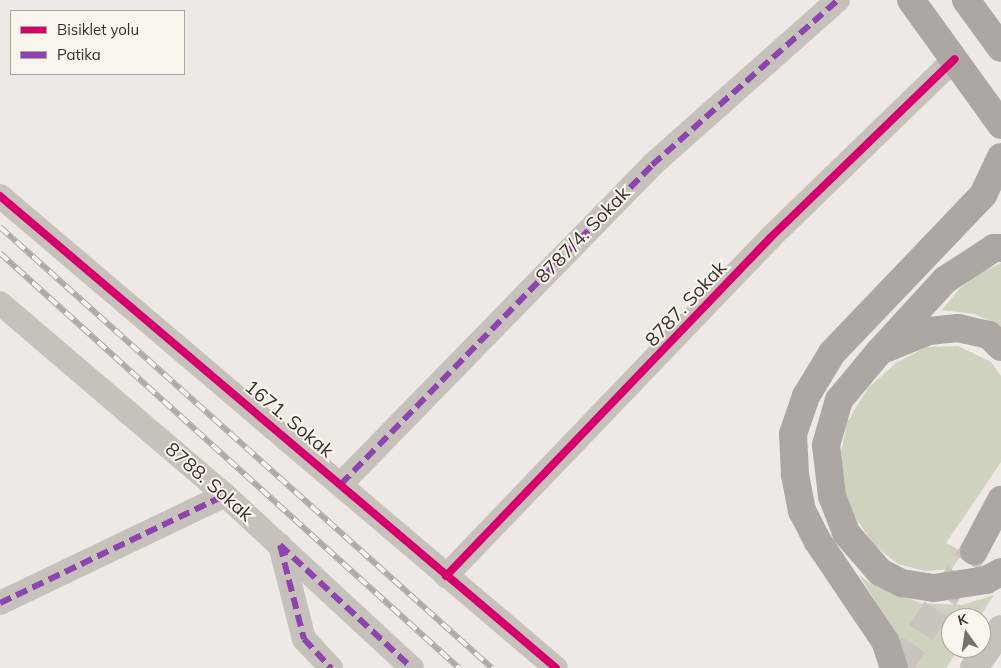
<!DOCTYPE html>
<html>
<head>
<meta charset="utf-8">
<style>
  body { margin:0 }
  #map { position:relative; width:1001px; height:668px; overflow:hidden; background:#eee9e4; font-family:Mulish,sans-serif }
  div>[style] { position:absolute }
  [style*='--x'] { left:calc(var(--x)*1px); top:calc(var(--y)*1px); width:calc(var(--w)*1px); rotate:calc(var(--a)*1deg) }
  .green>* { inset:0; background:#cfd2bf }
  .trunk-tunnel>* { height:28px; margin-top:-14px; transform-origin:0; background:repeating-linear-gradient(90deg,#cac4bf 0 28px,transparent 0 42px) }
  .minor>* { height:24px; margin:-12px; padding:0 12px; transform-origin:12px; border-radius:12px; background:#c7c1bc }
  .tertiary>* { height:28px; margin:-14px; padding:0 14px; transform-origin:14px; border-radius:14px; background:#c7c1bc }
  .trunk>* { height:28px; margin:-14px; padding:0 14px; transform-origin:14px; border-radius:14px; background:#aca7a2 }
  .rail>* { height:5.5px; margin-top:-2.75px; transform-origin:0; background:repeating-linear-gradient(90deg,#f9f4ec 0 11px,#afaaa6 0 22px); box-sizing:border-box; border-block:1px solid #afaaa6 }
  .quiet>* { height:6px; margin-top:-3px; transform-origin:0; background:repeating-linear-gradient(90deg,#8e44ad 0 12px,transparent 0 18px) }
  .cycleway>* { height:8px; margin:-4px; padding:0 4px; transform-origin:4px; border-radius:4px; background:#d6006c }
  span { translate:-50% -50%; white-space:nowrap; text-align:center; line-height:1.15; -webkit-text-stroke:4px #f9f4ec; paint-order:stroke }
  .street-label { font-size:19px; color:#382f2b }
  .legend { position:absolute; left:10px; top:10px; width:175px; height:65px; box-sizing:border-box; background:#f9f4ec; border:1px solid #aca59f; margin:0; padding:6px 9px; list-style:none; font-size:15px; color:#382f2b }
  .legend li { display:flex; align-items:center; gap:10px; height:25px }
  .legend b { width:25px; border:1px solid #aca59f }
  .north { position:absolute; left:941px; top:608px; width:50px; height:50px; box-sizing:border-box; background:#f9f4ec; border:1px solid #aca59f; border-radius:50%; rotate:346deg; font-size:14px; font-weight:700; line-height:20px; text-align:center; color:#382f2b }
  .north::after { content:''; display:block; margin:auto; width:18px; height:22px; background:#78706c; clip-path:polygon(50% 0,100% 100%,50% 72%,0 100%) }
</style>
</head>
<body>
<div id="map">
  <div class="green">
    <div style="clip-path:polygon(1001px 263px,1001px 327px,975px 314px,942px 310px,960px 288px,980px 273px)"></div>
    <div style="clip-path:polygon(958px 346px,991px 362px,1001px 376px,1001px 462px,946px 543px,963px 552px,952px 569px,925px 571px,898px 564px,874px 545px,855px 517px,843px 490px,840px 458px,847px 422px,868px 388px,896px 363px,926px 347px)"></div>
    <div style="clip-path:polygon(859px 575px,871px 584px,921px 603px,962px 605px,994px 595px,979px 618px,951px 618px,951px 648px,959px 648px,946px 668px,910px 668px,903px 645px)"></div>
  </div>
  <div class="trunk-tunnel">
    <div style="--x:898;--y:668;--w:140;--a:-57"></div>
  </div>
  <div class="minor">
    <div style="--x:0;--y:196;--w:729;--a:40.33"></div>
    <div style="--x:0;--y:303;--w:296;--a:40.5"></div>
    <div style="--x:225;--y:495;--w:255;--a:42.8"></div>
    <div style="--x:341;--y:484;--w:446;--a:-45.7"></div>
    <div style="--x:652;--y:165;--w:249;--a:-41.6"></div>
    <div style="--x:280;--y:545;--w:97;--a:75.7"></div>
    <div style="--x:304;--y:639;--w:40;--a:47"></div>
    <div style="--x:446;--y:576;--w:468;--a:-46.2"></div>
    <div style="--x:770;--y:238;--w:257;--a:-44.1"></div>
    <div style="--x:0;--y:603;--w:250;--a:-25.6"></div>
  </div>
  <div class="tertiary">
    <div style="--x:974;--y:668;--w:47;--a:-55.3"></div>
  </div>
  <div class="trunk">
    <div style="--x:911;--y:0;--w:154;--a:54.2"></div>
    <div style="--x:966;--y:0;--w:59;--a:53.9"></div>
    <div style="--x:1001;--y:248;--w:7;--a:180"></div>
    <div style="--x:994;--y:248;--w:59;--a:146.9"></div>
    <div style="--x:945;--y:280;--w:98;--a:132.5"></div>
    <div style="--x:879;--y:352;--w:62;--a:129.8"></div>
    <div style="--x:839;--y:400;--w:47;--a:106.1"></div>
    <div style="--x:826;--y:445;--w:51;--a:83.3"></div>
    <div style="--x:832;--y:496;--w:40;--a:69"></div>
    <div style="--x:846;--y:533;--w:52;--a:48.9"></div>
    <div style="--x:880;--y:572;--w:25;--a:27"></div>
    <div style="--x:902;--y:583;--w:32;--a:9"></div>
    <div style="--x:934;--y:588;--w:53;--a:-8.7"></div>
    <div style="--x:986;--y:580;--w:17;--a:-28"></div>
    <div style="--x:887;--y:348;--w:45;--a:-22"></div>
    <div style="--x:929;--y:331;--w:29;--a:-6"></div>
    <div style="--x:958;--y:328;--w:32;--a:13"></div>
    <div style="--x:989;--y:335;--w:17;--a:45"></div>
    <div style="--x:974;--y:551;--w:58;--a:-62.1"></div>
    <div style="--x:894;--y:668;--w:28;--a:-108"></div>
    <div style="--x:885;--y:641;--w:122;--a:-124"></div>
    <div style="--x:817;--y:540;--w:33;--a:-117"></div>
    <div style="--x:802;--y:511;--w:38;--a:-101"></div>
    <div style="--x:795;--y:474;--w:40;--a:-92.9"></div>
    <div style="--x:793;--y:434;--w:40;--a:-71.1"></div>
    <div style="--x:806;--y:396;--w:50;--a:-58.8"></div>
    <div style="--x:832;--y:353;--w:219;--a:-46.3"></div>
    <div style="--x:983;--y:195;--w:42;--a:-64.7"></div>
  </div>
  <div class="rail">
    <div style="--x:0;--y:227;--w:661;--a:41.87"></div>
    <div style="--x:0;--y:253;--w:619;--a:42.12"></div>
  </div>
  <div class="quiet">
    <div style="--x:341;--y:484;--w:446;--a:-45.7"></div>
    <div style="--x:652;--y:165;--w:249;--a:-41.6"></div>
    <div style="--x:280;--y:545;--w:180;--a:43"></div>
    <div style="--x:280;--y:545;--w:97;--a:75.7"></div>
    <div style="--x:304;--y:639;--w:40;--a:47"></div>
    <div style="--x:0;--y:603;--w:250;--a:-25.6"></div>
  </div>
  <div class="cycleway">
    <div style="--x:0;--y:196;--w:729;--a:40.33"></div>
    <div style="--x:446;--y:576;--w:468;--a:-46.2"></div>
    <div style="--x:770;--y:238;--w:257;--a:-44.1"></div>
  </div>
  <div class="street-label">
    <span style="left:583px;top:235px;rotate:-46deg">8787/4. Sokak</span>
    <span style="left:686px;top:304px;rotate:-47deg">8787. Sokak</span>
    <span style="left:289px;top:419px;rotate:40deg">1671. Sokak</span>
    <span style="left:209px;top:482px;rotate:41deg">8788. Sokak</span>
  </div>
  <ul class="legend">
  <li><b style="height:6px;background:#d6006c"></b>Bisiklet yolu</li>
  <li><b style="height:6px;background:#8e44ad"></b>Patika</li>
  </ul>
  <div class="north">K</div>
</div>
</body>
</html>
